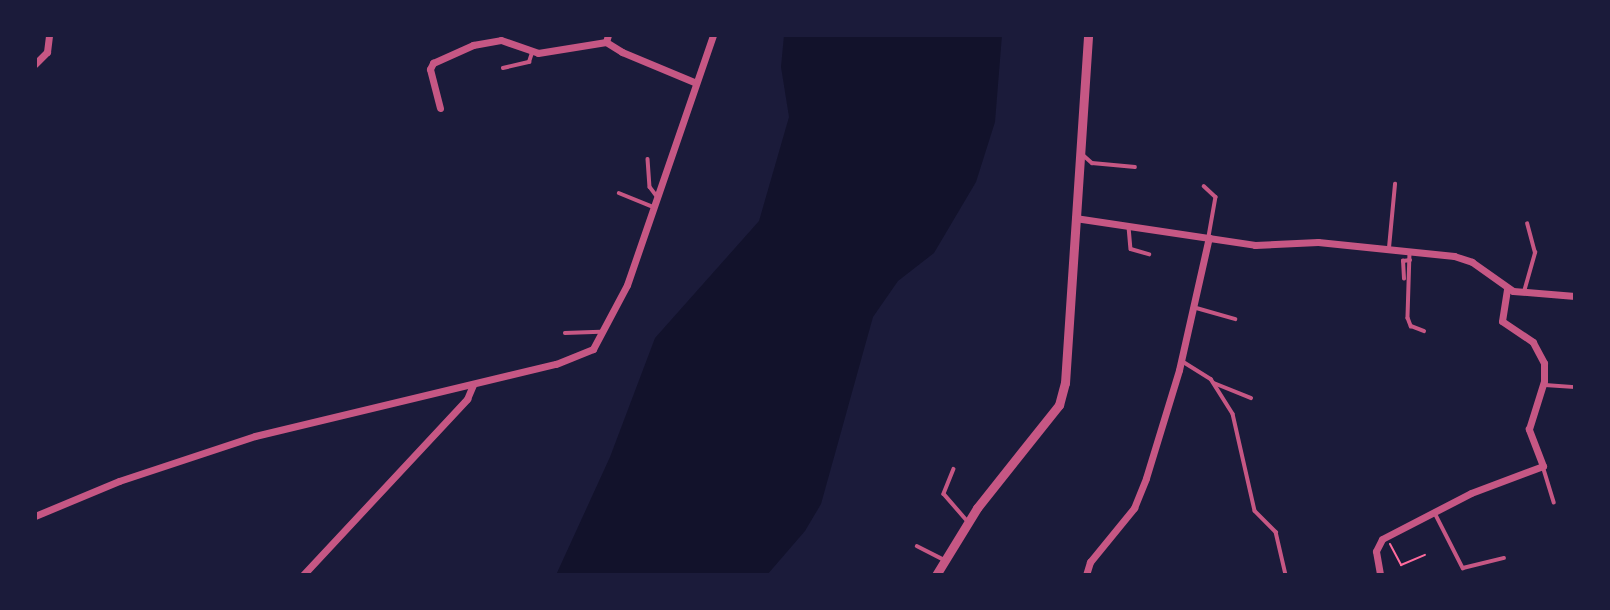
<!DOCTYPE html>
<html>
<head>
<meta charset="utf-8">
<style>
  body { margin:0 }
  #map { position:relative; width:1610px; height:610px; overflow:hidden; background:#1b1b3a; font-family:"Alegreya Sans",sans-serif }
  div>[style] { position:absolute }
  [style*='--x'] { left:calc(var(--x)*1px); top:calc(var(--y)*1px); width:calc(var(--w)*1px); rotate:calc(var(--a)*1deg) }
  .water>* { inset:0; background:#12122b }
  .path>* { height:2px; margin:-1px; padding:0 1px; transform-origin:1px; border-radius:1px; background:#ff6b9d }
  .service>* { height:3.5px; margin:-1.75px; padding:0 1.75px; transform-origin:1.75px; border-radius:1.75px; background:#c65784 }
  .minor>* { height:7px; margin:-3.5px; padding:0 3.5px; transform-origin:3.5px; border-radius:3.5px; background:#c65784 }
  .tertiary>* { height:9px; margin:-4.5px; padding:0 4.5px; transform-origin:4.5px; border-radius:4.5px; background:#c65784 }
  span { translate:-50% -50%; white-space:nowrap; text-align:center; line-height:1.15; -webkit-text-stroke:5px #1b1b3a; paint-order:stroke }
  .frame { position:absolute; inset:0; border:37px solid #1b1b3a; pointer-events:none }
</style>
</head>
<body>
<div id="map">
  <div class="water">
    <div style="clip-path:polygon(784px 35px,1002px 35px,995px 122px,976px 182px,934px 253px,898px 281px,873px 317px,821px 504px,805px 531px,767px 575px,556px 575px,610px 457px,655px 338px,759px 221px,789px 117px,781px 67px)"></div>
  </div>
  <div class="path">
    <div style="--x:1390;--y:544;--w:24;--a:62"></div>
    <div style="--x:1401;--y:565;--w:26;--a:-23"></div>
  </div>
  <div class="service">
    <div style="--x:503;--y:68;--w:27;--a:-13"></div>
    <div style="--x:529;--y:62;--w:9;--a:-72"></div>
    <div style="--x:1081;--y:153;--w:15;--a:42"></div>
    <div style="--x:1092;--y:163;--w:43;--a:5.3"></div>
    <div style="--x:648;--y:159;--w:28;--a:86"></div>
    <div style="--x:650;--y:187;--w:10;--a:53"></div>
    <div style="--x:1204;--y:186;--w:16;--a:43"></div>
    <div style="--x:1216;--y:197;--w:40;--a:100"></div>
    <div style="--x:619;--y:193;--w:37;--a:22"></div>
    <div style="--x:1129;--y:227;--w:22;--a:85"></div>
    <div style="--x:1131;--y:249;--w:19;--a:16"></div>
    <div style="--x:1389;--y:248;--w:64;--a:-84.6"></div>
    <div style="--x:1410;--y:253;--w:65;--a:91.8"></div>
    <div style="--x:1408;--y:318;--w:9;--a:69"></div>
    <div style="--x:1411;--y:326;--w:14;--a:21"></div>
    <div style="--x:1404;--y:279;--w:18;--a:-93"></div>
    <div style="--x:1403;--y:261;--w:7;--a:-8"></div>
    <div style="--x:1524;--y:292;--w:41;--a:-74.2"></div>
    <div style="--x:1535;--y:253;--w:30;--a:-105"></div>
    <div style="--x:1193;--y:307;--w:44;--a:15.9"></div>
    <div style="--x:565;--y:333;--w:35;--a:-2"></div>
    <div style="--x:1182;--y:361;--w:34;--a:32"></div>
    <div style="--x:1211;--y:379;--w:41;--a:57.8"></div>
    <div style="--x:1233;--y:414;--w:99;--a:77.2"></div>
    <div style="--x:1255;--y:511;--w:30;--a:45"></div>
    <div style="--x:1276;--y:532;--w:44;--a:76.9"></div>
    <div style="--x:1214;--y:383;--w:40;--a:22"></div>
    <div style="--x:1545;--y:385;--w:30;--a:4"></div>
    <div style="--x:1543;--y:466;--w:38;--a:73"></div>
    <div style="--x:954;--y:469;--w:27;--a:112"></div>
    <div style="--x:944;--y:494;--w:37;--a:49"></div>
    <div style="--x:1435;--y:513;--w:62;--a:63"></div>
    <div style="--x:1463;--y:568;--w:42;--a:-13.7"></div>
    <div style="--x:917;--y:546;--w:29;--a:27"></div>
  </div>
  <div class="minor">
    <div style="--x:608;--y:35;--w:7;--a:106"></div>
    <div style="--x:606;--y:42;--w:19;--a:32"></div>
    <div style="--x:622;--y:52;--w:78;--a:22.6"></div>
    <div style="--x:35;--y:64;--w:17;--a:-45"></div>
    <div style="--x:47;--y:52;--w:17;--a:-83"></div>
    <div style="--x:440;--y:108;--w:40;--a:-104.4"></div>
    <div style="--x:430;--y:69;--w:7;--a:-63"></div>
    <div style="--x:433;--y:63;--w:44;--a:-24.2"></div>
    <div style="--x:473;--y:45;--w:28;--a:-10"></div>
    <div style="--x:501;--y:40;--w:39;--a:19"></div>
    <div style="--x:538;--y:53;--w:69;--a:-9.2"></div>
    <div style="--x:1075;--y:218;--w:182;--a:8.5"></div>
    <div style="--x:1255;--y:245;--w:63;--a:-2.7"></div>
    <div style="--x:1318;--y:242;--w:137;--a:5.9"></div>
    <div style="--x:1454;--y:256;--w:19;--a:18"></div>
    <div style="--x:1472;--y:262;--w:50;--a:35.3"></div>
    <div style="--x:1513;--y:291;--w:62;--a:4.6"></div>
    <div style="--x:35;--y:516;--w:91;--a:-22.6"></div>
    <div style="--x:119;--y:481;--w:143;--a:-18.3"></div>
    <div style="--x:255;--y:436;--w:309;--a:-13.5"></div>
    <div style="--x:556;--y:364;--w:40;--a:-22"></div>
    <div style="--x:593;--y:349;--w:72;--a:-62"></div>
    <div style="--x:627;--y:285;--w:264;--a:-71"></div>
    <div style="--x:1380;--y:574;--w:23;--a:-100"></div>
    <div style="--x:1376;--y:551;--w:13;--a:-63"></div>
    <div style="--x:1382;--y:539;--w:100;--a:-27.3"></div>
    <div style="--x:1471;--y:493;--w:77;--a:-20.6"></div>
    <div style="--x:1543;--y:466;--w:40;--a:-111"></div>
    <div style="--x:1529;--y:429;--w:50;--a:-72.6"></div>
    <div style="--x:1544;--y:381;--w:18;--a:-90"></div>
    <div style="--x:1544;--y:363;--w:24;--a:-118"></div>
    <div style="--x:1533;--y:342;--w:37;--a:-146"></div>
    <div style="--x:1502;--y:321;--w:33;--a:-81"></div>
    <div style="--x:303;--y:575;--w:241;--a:-47"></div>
    <div style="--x:467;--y:399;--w:15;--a:-67"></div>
    <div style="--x:1086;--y:575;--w:14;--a:-73"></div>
    <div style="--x:1090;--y:562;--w:70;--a:-50.8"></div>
    <div style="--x:1134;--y:508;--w:32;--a:-68"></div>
    <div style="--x:1146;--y:478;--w:113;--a:-73"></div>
    <div style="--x:1179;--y:370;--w:136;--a:-77.3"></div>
  </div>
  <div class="tertiary">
    <div style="--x:936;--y:575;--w:79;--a:-58.5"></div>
    <div style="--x:977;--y:508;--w:132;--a:-51.5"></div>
    <div style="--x:1059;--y:405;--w:23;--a:-75"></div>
    <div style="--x:1065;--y:383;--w:349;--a:-86.2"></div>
  </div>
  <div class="frame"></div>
</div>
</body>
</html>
